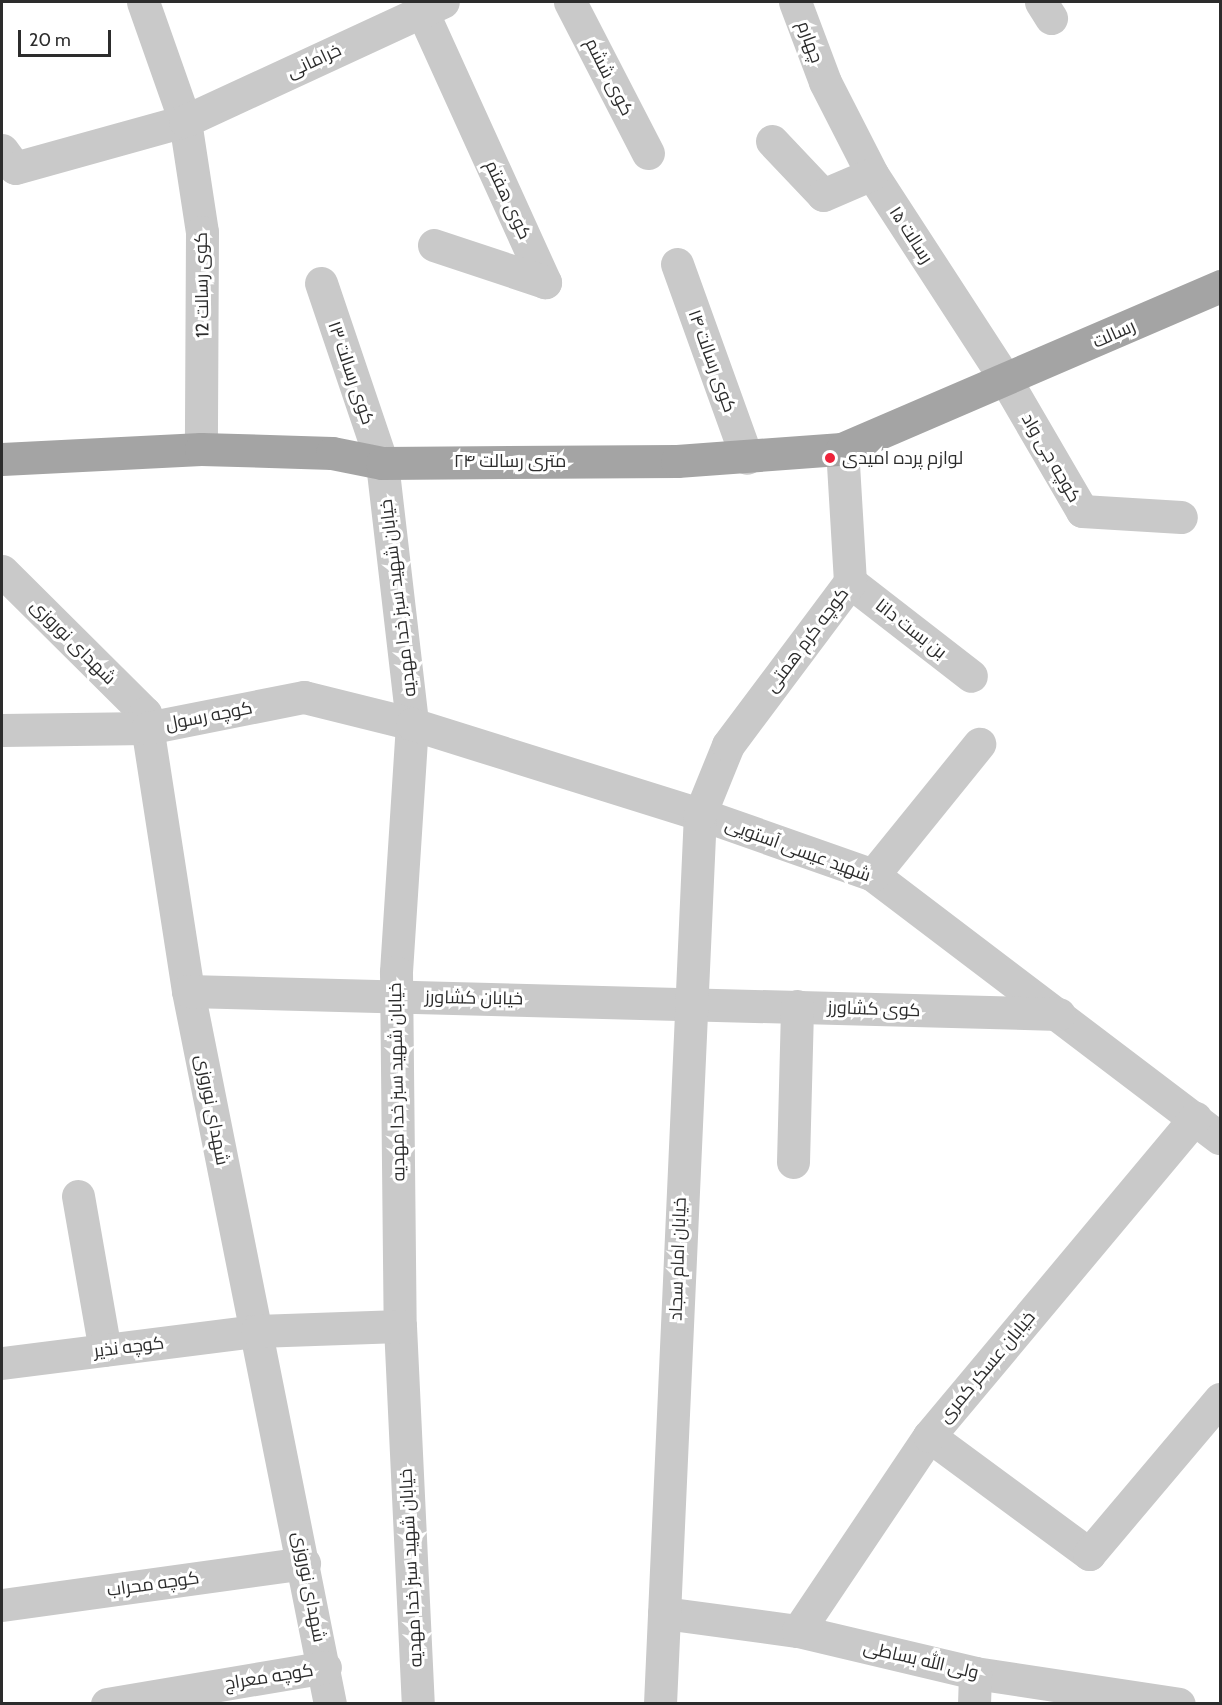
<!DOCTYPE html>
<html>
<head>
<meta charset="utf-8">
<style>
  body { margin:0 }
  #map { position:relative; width:1222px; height:1705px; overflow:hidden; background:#fff; font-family:Cabin,Cairo,sans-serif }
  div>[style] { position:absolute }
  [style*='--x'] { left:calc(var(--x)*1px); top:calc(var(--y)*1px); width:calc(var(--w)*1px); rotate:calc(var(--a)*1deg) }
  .minor>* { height:33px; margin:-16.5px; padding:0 16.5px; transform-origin:16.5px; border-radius:16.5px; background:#c9c9c9 }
  .major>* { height:33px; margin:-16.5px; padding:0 16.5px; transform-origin:16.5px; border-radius:16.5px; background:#a4a4a4 }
  .dots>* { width:16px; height:16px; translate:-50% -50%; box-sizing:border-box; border:3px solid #fff; border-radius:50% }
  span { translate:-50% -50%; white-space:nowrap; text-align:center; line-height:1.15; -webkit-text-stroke:6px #fff; paint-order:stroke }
  .street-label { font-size:18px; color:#2c2c2c }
  .poi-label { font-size:18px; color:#2c2c2c }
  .left { translate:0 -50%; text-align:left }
  .frame { position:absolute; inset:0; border:3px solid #2c2c2c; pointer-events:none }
  .scale { position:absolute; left:18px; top:30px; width:93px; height:27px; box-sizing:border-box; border:3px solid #2c2c2c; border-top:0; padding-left:8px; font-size:18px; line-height:21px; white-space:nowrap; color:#2c2c2c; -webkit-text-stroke:4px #fff; paint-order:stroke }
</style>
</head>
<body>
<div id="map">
  <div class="minor">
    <div style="--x:143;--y:2;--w:126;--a:70.6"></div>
    <div style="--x:185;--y:121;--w:112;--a:81.3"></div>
    <div style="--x:202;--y:232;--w:217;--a:90.3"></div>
    <div style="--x:570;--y:2;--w:170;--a:62.7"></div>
    <div style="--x:795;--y:2;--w:85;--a:69.4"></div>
    <div style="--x:825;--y:82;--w:103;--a:62.9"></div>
    <div style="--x:872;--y:174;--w:248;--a:57"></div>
    <div style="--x:1007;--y:382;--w:149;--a:59.8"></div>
    <div style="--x:1082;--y:511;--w:99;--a:3.5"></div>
    <div style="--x:1041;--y:2;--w:19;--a:58"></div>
    <div style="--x:422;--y:11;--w:298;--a:65.6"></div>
    <div style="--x:545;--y:282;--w:117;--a:-161.6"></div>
    <div style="--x:772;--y:141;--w:74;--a:46.6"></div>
    <div style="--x:823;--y:195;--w:53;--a:-23.2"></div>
    <div style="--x:2;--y:150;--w:22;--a:54"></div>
    <div style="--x:15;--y:168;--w:176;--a:-15.5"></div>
    <div style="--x:185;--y:121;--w:284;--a:-24.8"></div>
    <div style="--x:677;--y:264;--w:206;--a:70.2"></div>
    <div style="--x:321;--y:283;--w:190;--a:71.3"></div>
    <div style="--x:382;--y:463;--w:263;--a:83.4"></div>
    <div style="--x:412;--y:724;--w:249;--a:93.7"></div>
    <div style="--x:396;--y:972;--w:354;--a:89.4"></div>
    <div style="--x:400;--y:1326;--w:378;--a:87.3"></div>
    <div style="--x:2;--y:571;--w:202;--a:44.8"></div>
    <div style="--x:145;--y:713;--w:281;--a:81.2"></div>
    <div style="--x:188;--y:991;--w:727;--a:78.74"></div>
    <div style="--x:850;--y:582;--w:153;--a:37.8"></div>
    <div style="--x:2;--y:730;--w:145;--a:-0.8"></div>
    <div style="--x:147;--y:728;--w:160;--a:-11.2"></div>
    <div style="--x:304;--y:697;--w:111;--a:14"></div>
    <div style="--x:412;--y:724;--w:302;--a:17.4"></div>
    <div style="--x:700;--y:814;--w:183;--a:19.4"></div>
    <div style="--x:873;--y:875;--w:435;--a:37.2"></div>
    <div style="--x:873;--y:875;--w:169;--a:-51"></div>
    <div style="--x:188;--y:991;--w:871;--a:1.51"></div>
    <div style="--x:793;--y:1162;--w:156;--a:-88.5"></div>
    <div style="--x:78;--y:1196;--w:156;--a:80.1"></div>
    <div style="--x:2;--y:1363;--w:257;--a:-7.2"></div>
    <div style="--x:257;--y:1331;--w:143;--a:-2"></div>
    <div style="--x:929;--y:1436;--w:199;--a:36.4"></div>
    <div style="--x:1089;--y:1554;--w:203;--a:-49.8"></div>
    <div style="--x:2;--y:1605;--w:305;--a:-7.9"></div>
    <div style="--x:664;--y:1613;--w:135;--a:7.7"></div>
    <div style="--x:798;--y:1631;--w:182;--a:13.3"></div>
    <div style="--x:975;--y:1673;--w:206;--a:8.6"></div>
    <div style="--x:798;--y:1631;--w:235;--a:-56.1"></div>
    <div style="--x:929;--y:1436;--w:415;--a:-50.1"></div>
    <div style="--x:107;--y:1704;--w:221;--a:-9.6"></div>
    <div style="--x:660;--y:1704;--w:891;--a:-87.43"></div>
    <div style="--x:700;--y:814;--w:74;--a:-67.9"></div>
    <div style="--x:728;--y:745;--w:204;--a:-53.2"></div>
    <div style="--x:850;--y:582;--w:133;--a:-93.4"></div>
    <div style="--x:974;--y:1704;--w:31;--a:-88"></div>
  </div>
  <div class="major">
    <div style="--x:2;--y:459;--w:199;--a:-2.9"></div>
    <div style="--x:201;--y:449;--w:131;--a:1.7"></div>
    <div style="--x:332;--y:453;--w:51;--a:11.3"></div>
    <div style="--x:382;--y:463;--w:295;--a:-0.4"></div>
    <div style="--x:677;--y:461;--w:165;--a:-4.2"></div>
    <div style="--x:842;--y:449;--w:412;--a:-23.3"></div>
  </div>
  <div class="dots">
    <div style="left:830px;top:458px;background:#ee233a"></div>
  </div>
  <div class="street-label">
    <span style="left:810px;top:42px;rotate:70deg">چهارم</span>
    <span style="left:314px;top:61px;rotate:-25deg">خرامانی</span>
    <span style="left:609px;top:77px;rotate:63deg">کوی ششم</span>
    <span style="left:508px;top:200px;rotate:65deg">کوی هفتم</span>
    <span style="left:911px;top:235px;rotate:57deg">رسالت ۱۵</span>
    <span style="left:202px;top:285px;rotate:-91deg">کوی رسالت 12</span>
    <span style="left:1114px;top:334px;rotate:-24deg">رسالت</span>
    <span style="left:712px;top:361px;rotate:70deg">کوی رسالت ۱۴</span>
    <span style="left:351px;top:373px;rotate:71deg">کوی رسالت ۱۳</span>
    <span style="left:1051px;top:458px;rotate:60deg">کوچه جی واد</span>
    <span style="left:510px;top:461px">۲۴ متری رسالت</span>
    <span style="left:398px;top:598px;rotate:-97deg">خیابان شهید سبز خدا مهدیه</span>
    <span style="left:911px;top:629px;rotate:38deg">بن بست دانا</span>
    <span style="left:807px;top:640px;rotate:-53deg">کوچه کرم همتی</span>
    <span style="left:73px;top:642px;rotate:45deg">شهدای نوروزی</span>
    <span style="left:209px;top:716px;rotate:-11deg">کوچه رسول</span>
    <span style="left:798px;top:850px;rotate:20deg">شهید عیسی آستویی</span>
    <span style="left:474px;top:998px;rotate:1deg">خیابان کشاورز</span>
    <span style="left:874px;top:1009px;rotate:2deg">کوی کشاورز</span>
    <span style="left:397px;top:1082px;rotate:-91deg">خیابان شهید سبز خدا مهدیه</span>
    <span style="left:212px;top:1110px;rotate:79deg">شهدای نوروزی</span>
    <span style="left:678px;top:1259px;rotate:-88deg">خیابان امام سجاد</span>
    <span style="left:129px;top:1347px;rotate:-7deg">کوچه نذیر</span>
    <span style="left:987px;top:1367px;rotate:-50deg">خیابان عسکر کمری</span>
    <span style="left:411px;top:1568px;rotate:-93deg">خیابان شهید سبز خدا مهدیه</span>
    <span style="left:153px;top:1584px;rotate:-8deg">کوچه محراب</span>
    <span style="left:309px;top:1587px;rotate:79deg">شهدای نوروزی</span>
    <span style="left:921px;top:1660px;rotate:13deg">ولی الله بساطی</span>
    <span style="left:269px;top:1677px;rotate:-9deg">کوچه معراج</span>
  </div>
  <div class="poi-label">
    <span class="left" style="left:842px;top:458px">لوازم پرده امیدی</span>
  </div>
  <div class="frame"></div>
  <div class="scale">20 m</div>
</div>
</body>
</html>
